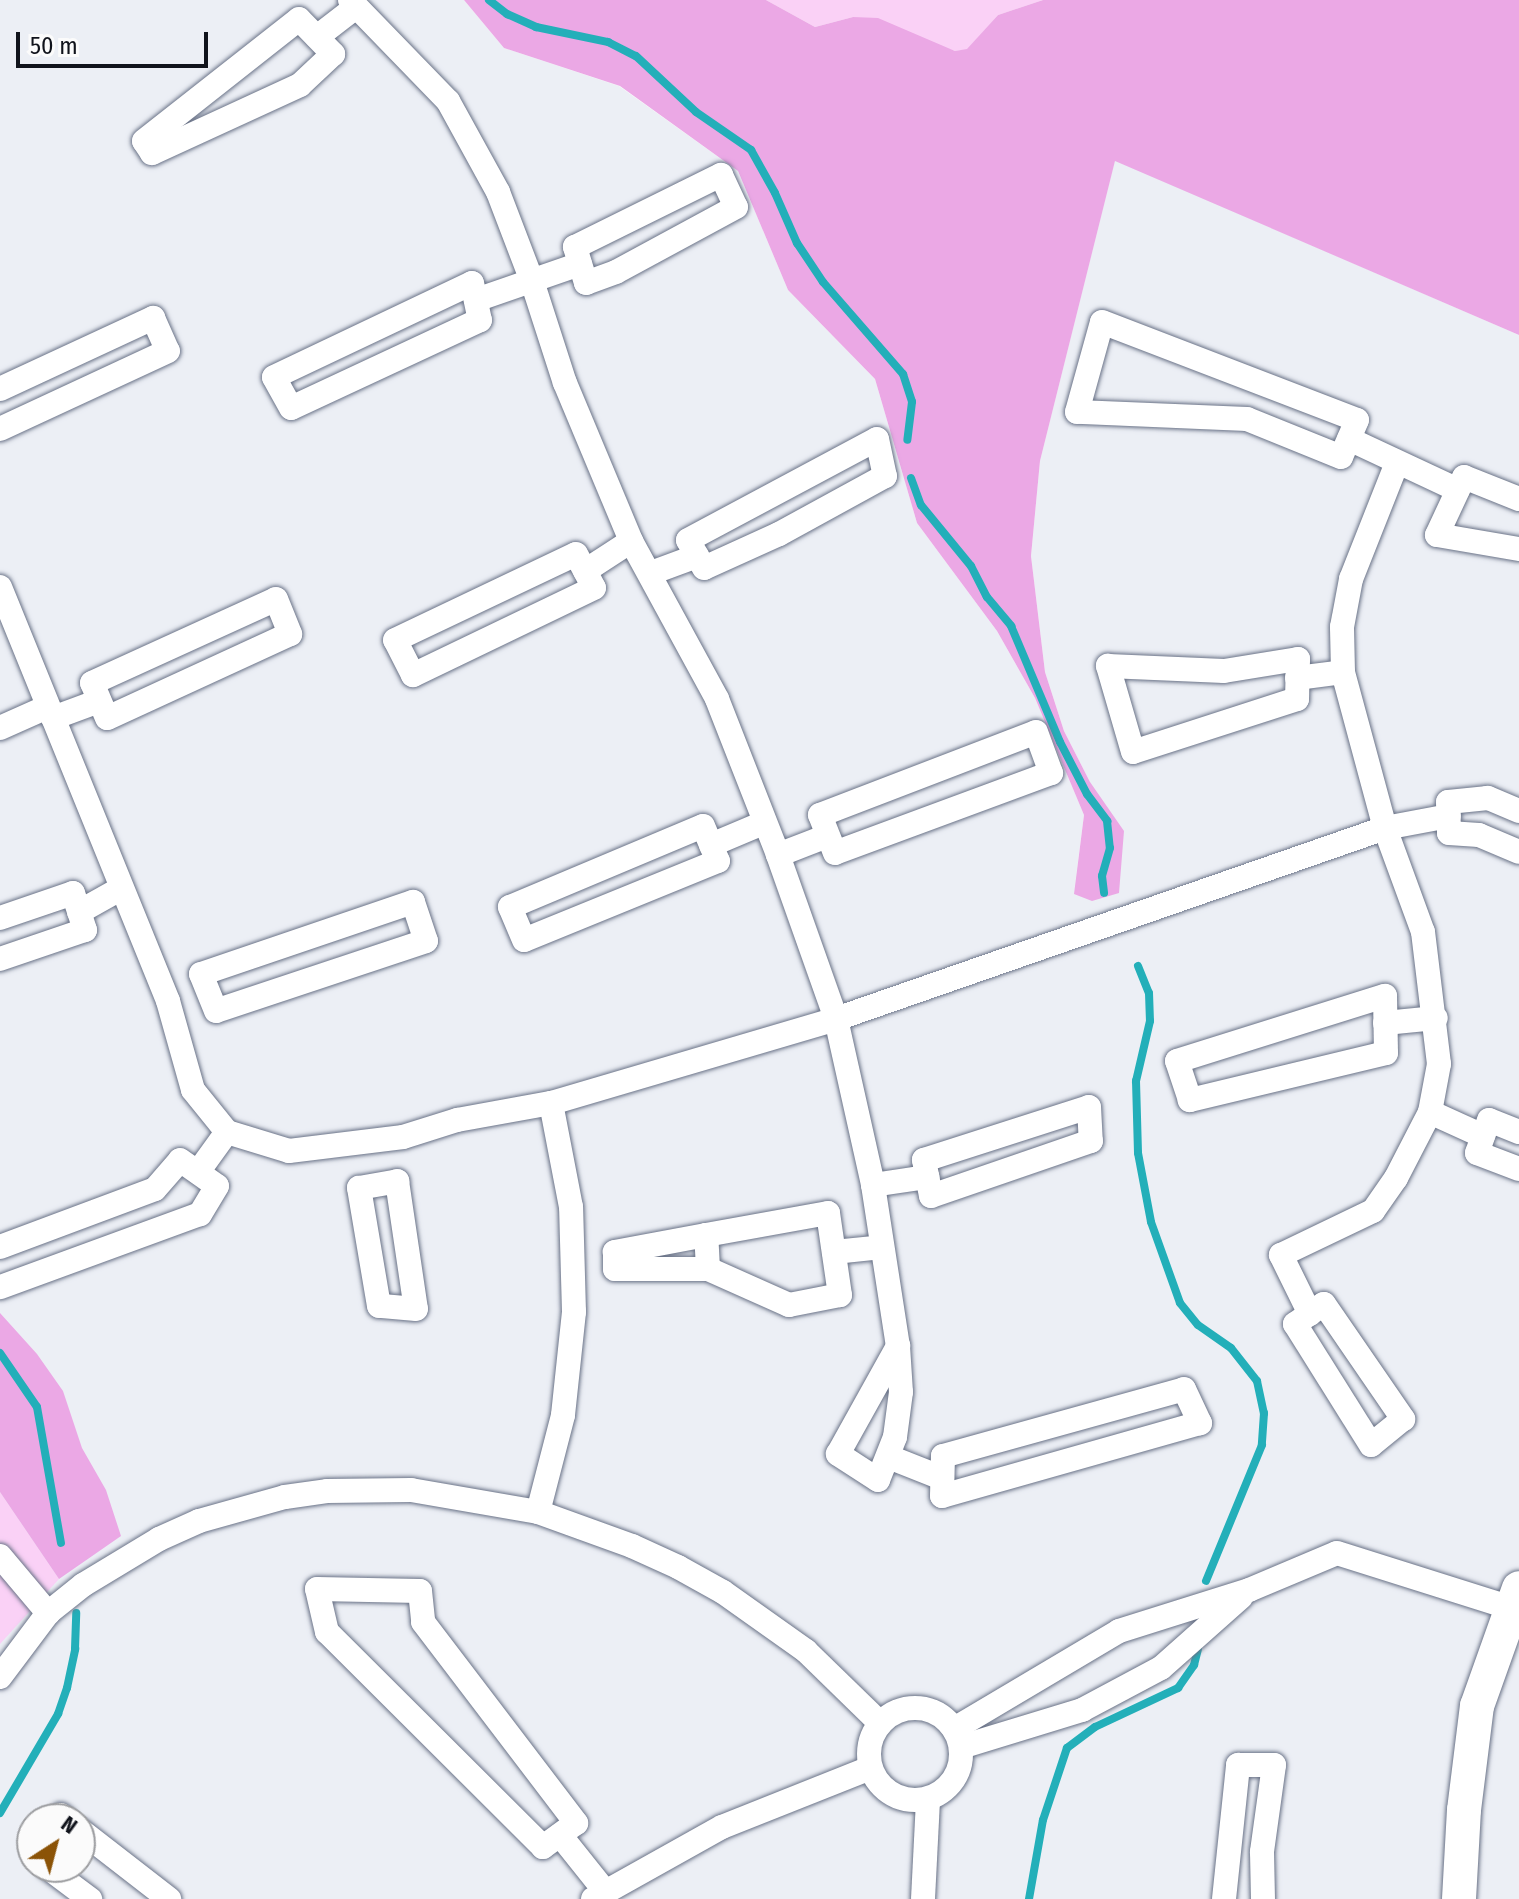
<!DOCTYPE html>
<html>
<head>
<meta charset="utf-8">
<style>
  body { margin:0 }
  #map { position:relative; width:1519px; height:1899px; overflow:hidden; background:#fbfbfb; font-family:"Fira Sans Condensed",sans-serif }
  div>[style] { position:absolute }
  [style*='--x'] { left:calc(var(--x)*1px); top:calc(var(--y)*1px); width:calc(var(--w)*1px); rotate:calc(var(--a)*1deg) }
  .built>* { inset:0; background:#eceff5 }
  .green>* { inset:0; background:#fad1f6 }
  .forest>* { inset:0; background:#eba8e5 }
  .stream>* { height:8px; margin:-4px; padding:0 4px; transform-origin:4px; border-radius:4px; background:#23afb9 }
  .roads { filter:drop-shadow(0 0 2px #697287) drop-shadow(0 0 2px #697287) }
  .minor>* { height:24px; margin:-12px; padding:0 12px; transform-origin:12px; border-radius:12px; background:#fff }
  .minor>.ring { margin:-12px; padding:0; box-sizing:content-box; background:none; border:24px solid #fff; border-radius:50% }
  .secondary>* { height:34px; margin:-17px; padding:0 17px; transform-origin:17px; border-radius:17px; background:#fff }
  span { translate:-50% -50%; white-space:nowrap; text-align:center; line-height:1.15; -webkit-text-stroke:8px #fbfbfb; paint-order:stroke }
  .north { position:absolute; left:16px; top:1803px; width:80px; height:80px; box-sizing:border-box; background:#fbfbfb; border:2px solid #9d9ea1; border-radius:50%; rotate:36deg; font-size:22px; font-weight:700; line-height:32px; text-align:center; color:#10131b }
  .north::after { content:''; display:block; margin:auto; width:28px; height:36px; background:#8b5307; clip-path:polygon(50% 0,100% 100%,50% 72%,0 100%) }
  .scale { position:absolute; left:16px; top:32px; width:192px; height:36px; box-sizing:border-box; border:4px solid #10131b; border-top:0; padding-left:10px; font-size:24px; line-height:28px; white-space:nowrap; color:#10131b; -webkit-text-stroke:6px #fbfbfb; paint-order:stroke }
</style>
</head>
<body>
<div id="map">
  <div class="built">
    <div style="clip-path:polygon(evenodd,0 0,464px 0,504px 48px,619px 86px,738px 171px,788px 290px,875px 379px,917px 523px,997px 631px,1035px 698px,1084px 815px,1074px 893px,1090px 782px,1064px 731px,1045px 672px,1031px 556px,1040px 461px,1115px 160px,1519px 335px,1519px 1899px,0 1899px,0 0,32px 1819px,80px 1819px,80px 1867px,32px 1867px,32px 1819px)"></div>
  </div>
  <div class="green">
    <div style="clip-path:polygon(766px 0,1043px 0,998px 15px,967px 50px,955px 51px,853px 17px,815px 27px)"></div>
    <div style="clip-path:polygon(0 1492px,59px 1579px,0 1644px)"></div>
  </div>
  <div class="forest">
    <div style="clip-path:polygon(464px 0,766px 0,815px 27px,853px 17px,878px 18px,955px 51px,967px 49px,998px 15px,1043px 0,1519px 0,1519px 335px,1115px 161px,1040px 461px,1031px 556px,1045px 672px,1064px 731px,1090px 782px,1124px 831px,1119px 893px,1092px 901px,1074px 894px,1084px 815px,1035px 698px,997px 631px,917px 523px,875px 379px,788px 290px,738px 171px,620px 86px,504px 48px)"></div>
    <div style="clip-path:polygon(0 1313px,37px 1354px,63px 1391px,82px 1448px,106px 1490px,121px 1536px,59px 1579px,0 1492px)"></div>
  </div>
  <div class="stream">
    <div style="--x:489;--y:0;--w:23;--a:38"></div>
    <div style="--x:507;--y:14;--w:32;--a:24"></div>
    <div style="--x:536;--y:27;--w:74;--a:11.8"></div>
    <div style="--x:608;--y:42;--w:31;--a:27"></div>
    <div style="--x:636;--y:56;--w:82;--a:43"></div>
    <div style="--x:696;--y:112;--w:67;--a:34.6"></div>
    <div style="--x:751;--y:150;--w:49;--a:60.8"></div>
    <div style="--x:775;--y:193;--w:55;--a:66.3"></div>
    <div style="--x:797;--y:243;--w:47;--a:56.3"></div>
    <div style="--x:823;--y:282;--w:122;--a:49"></div>
    <div style="--x:903;--y:374;--w:29;--a:72"></div>
    <div style="--x:912;--y:402;--w:38;--a:97"></div>
    <div style="--x:911;--y:478;--w:29;--a:70"></div>
    <div style="--x:921;--y:505;--w:79;--a:50.7"></div>
    <div style="--x:971;--y:566;--w:35;--a:63"></div>
    <div style="--x:987;--y:597;--w:38;--a:50"></div>
    <div style="--x:1011;--y:626;--w:126;--a:67.1"></div>
    <div style="--x:1060;--y:742;--w:59;--a:62.6"></div>
    <div style="--x:1087;--y:794;--w:34;--a:53"></div>
    <div style="--x:1107;--y:821;--w:27;--a:84"></div>
    <div style="--x:1110;--y:848;--w:29;--a:106"></div>
    <div style="--x:1102;--y:876;--w:17;--a:83"></div>
    <div style="--x:1138;--y:966;--w:29;--a:68"></div>
    <div style="--x:1149;--y:993;--w:28;--a:88"></div>
    <div style="--x:1150;--y:1021;--w:62;--a:103.1"></div>
    <div style="--x:1136;--y:1081;--w:72;--a:88.4"></div>
    <div style="--x:1138;--y:1153;--w:70;--a:79.3"></div>
    <div style="--x:1151;--y:1222;--w:86;--a:70.3"></div>
    <div style="--x:1180;--y:1303;--w:28;--a:51"></div>
    <div style="--x:1198;--y:1325;--w:40;--a:34.9"></div>
    <div style="--x:1231;--y:1348;--w:42;--a:51.8"></div>
    <div style="--x:1257;--y:1381;--w:33;--a:78"></div>
    <div style="--x:1264;--y:1413;--w:32;--a:94"></div>
    <div style="--x:1262;--y:1445;--w:147;--a:112.4"></div>
    <div style="--x:0;--y:1353;--w:65;--a:55.6"></div>
    <div style="--x:37;--y:1407;--w:138;--a:80"></div>
    <div style="--x:0;--y:1813;--w:115;--a:-59.6"></div>
    <div style="--x:58;--y:1714;--w:28;--a:-71"></div>
    <div style="--x:67;--y:1688;--w:40;--a:-78"></div>
    <div style="--x:75;--y:1649;--w:36;--a:-88"></div>
    <div style="--x:1029;--y:1899;--w:80;--a:-80"></div>
    <div style="--x:1043;--y:1820;--w:76;--a:-71.6"></div>
    <div style="--x:1067;--y:1748;--w:35;--a:-37"></div>
    <div style="--x:1095;--y:1727;--w:92;--a:-25.2"></div>
    <div style="--x:1178;--y:1688;--w:28;--a:-55"></div>
    <div style="--x:1194;--y:1665;--w:16;--a:-76"></div>
  </div>
  <div class="roads">
    <div class="minor">
      <div style="--x:350;--y:0;--w:141;--a:45.9"></div>
      <div style="--x:448;--y:101;--w:104;--a:61.2"></div>
      <div style="--x:498;--y:192;--w:95;--a:69.1"></div>
      <div style="--x:532;--y:281;--w:107;--a:72.1"></div>
      <div style="--x:565;--y:383;--w:171;--a:67.3"></div>
      <div style="--x:631;--y:541;--w:180;--a:61.4"></div>
      <div style="--x:717;--y:699;--w:168;--a:68.6"></div>
      <div style="--x:778;--y:855;--w:174;--a:70.5"></div>
      <div style="--x:836;--y:1019;--w:170;--a:77.4"></div>
      <div style="--x:873;--y:1185;--w:163;--a:81.2"></div>
      <div style="--x:898;--y:1346;--w:46;--a:86.3"></div>
      <div style="--x:901;--y:1392;--w:45;--a:97.6"></div>
      <div style="--x:895;--y:1437;--w:46;--a:111.6"></div>
      <div style="--x:878;--y:1480;--w:48;--a:-147"></div>
      <div style="--x:838;--y:1454;--w:124;--a:-60.9"></div>
      <div style="--x:299;--y:19;--w:49;--a:45.8"></div>
      <div style="--x:333;--y:54;--w:45;--a:136.8"></div>
      <div style="--x:300;--y:85;--w:163;--a:155.3"></div>
      <div style="--x:152;--y:153;--w:14;--a:-124"></div>
      <div style="--x:144;--y:141;--w:197;--a:-38.2"></div>
      <div style="--x:317;--y:37;--w:49;--a:-37.6"></div>
      <div style="--x:721;--y:175;--w:35;--a:65"></div>
      <div style="--x:736;--y:207;--w:136;--a:151.6"></div>
      <div style="--x:616;--y:272;--w:32;--a:160"></div>
      <div style="--x:586;--y:283;--w:38;--a:-107"></div>
      <div style="--x:575;--y:247;--w:163;--a:-26.3"></div>
      <div style="--x:472;--y:283;--w:38;--a:78"></div>
      <div style="--x:480;--y:320;--w:208;--a:155"></div>
      <div style="--x:291;--y:408;--w:35;--a:-119"></div>
      <div style="--x:274;--y:377;--w:219;--a:-25.4"></div>
      <div style="--x:476;--y:300;--w:110;--a:-19.1"></div>
      <div style="--x:1102;--y:322;--w:273;--a:21"></div>
      <div style="--x:1357;--y:420;--w:40;--a:113.4"></div>
      <div style="--x:1341;--y:457;--w:101;--a:-158"></div>
      <div style="--x:1247;--y:419;--w:170;--a:-177.6"></div>
      <div style="--x:1077;--y:412;--w:93;--a:-74.5"></div>
      <div style="--x:0;--y:389;--w:169;--a:-24.9"></div>
      <div style="--x:153;--y:318;--w:36;--a:66"></div>
      <div style="--x:168;--y:351;--w:185;--a:155.1"></div>
      <div style="--x:877;--y:439;--w:38;--a:78"></div>
      <div style="--x:885;--y:476;--w:121;--a:151.3"></div>
      <div style="--x:779;--y:534;--w:82;--a:155.6"></div>
      <div style="--x:704;--y:568;--w:32;--a:-120"></div>
      <div style="--x:688;--y:540;--w:214;--a:-28.1"></div>
      <div style="--x:1349;--y:439;--w:120;--a:25.1"></div>
      <div style="--x:1519;--y:499;--w:59;--a:-158.2"></div>
      <div style="--x:1464;--y:477;--w:64;--a:115"></div>
      <div style="--x:1437;--y:535;--w:83;--a:9.7"></div>
      <div style="--x:576;--y:554;--w:38;--a:62"></div>
      <div style="--x:594;--y:588;--w:201;--a:154.3"></div>
      <div style="--x:413;--y:675;--w:39;--a:-117"></div>
      <div style="--x:395;--y:640;--w:200;--a:-25.4"></div>
      <div style="--x:585;--y:571;--w:55;--a:-33.1"></div>
      <div style="--x:651;--y:573;--w:49;--a:-20.3"></div>
      <div style="--x:0;--y:587;--w:447;--a:67.9"></div>
      <div style="--x:168;--y:1001;--w:92;--a:74.3"></div>
      <div style="--x:193;--y:1090;--w:54;--a:51"></div>
      <div style="--x:227;--y:1132;--w:65;--a:17"></div>
      <div style="--x:289;--y:1151;--w:115;--a:-7"></div>
      <div style="--x:403;--y:1137;--w:57;--a:-17.5"></div>
      <div style="--x:457;--y:1120;--w:96;--a:-10.3"></div>
      <div style="--x:551;--y:1103;--w:297;--a:-16.4"></div>
      <div style="--x:836;--y:1019;--w:581;--a:-19.18"></div>
      <div style="--x:1385;--y:828;--w:65;--a:-10.6"></div>
      <div style="--x:276;--y:599;--w:38;--a:68"></div>
      <div style="--x:290;--y:634;--w:201;--a:155.3"></div>
      <div style="--x:107;--y:718;--w:38;--a:-113"></div>
      <div style="--x:92;--y:683;--w:202;--a:-24.5"></div>
      <div style="--x:1298;--y:659;--w:40;--a:91.4"></div>
      <div style="--x:1297;--y:699;--w:172;--a:162.1"></div>
      <div style="--x:1133;--y:752;--w:90;--a:-106.2"></div>
      <div style="--x:1108;--y:666;--w:116;--a:2.5"></div>
      <div style="--x:1224;--y:671;--w:75;--a:-9.2"></div>
      <div style="--x:1297;--y:678;--w:46;--a:-7.4"></div>
      <div style="--x:53;--y:718;--w:49;--a:-20.3"></div>
      <div style="--x:0;--y:728;--w:51;--a:-24.1"></div>
      <div style="--x:1036;--y:732;--w:44;--a:69.9"></div>
      <div style="--x:1051;--y:773;--w:230;--a:159.7"></div>
      <div style="--x:835;--y:853;--w:41;--a:-111.5"></div>
      <div style="--x:820;--y:815;--w:231;--a:-21"></div>
      <div style="--x:1519;--y:811;--w:34;--a:-157"></div>
      <div style="--x:1488;--y:798;--w:40;--a:174.3"></div>
      <div style="--x:1448;--y:802;--w:31;--a:88"></div>
      <div style="--x:1449;--y:833;--w:30;--a:4"></div>
      <div style="--x:1479;--y:835;--w:43;--a:23"></div>
      <div style="--x:703;--y:826;--w:38;--a:67"></div>
      <div style="--x:718;--y:861;--w:209;--a:157.8"></div>
      <div style="--x:524;--y:940;--w:36;--a:-113"></div>
      <div style="--x:510;--y:907;--w:209;--a:-22.8"></div>
      <div style="--x:711;--y:845;--w:56;--a:-22.9"></div>
      <div style="--x:778;--y:855;--w:53;--a:-21.2"></div>
      <div style="--x:413;--y:902;--w:41;--a:71.6"></div>
      <div style="--x:426;--y:941;--w:221;--a:161.6"></div>
      <div style="--x:216;--y:1011;--w:40;--a:-112"></div>
      <div style="--x:201;--y:974;--w:224;--a:-18.8"></div>
      <div style="--x:79;--y:912;--w:47;--a:-29.3"></div>
      <div style="--x:0;--y:918;--w:77;--a:-18.9"></div>
      <div style="--x:73;--y:893;--w:39;--a:72"></div>
      <div style="--x:85;--y:930;--w:90;--a:161.2"></div>
      <div style="--x:1385;--y:996;--w:57;--a:89"></div>
      <div style="--x:1386;--y:1053;--w:202;--a:166.5"></div>
      <div style="--x:1190;--y:1100;--w:41;--a:-108.4"></div>
      <div style="--x:1177;--y:1061;--w:218;--a:-17.4"></div>
      <div style="--x:1385;--y:1023;--w:51;--a:-5.6"></div>
      <div style="--x:1089;--y:1107;--w:34;--a:87"></div>
      <div style="--x:1091;--y:1141;--w:169;--a:161"></div>
      <div style="--x:931;--y:1196;--w:37;--a:-101"></div>
      <div style="--x:924;--y:1160;--w:173;--a:-17.8"></div>
      <div style="--x:1430;--y:1112;--w:58;--a:24.4"></div>
      <div style="--x:1519;--y:1132;--w:32;--a:-158"></div>
      <div style="--x:1489;--y:1120;--w:35;--a:110"></div>
      <div style="--x:1477;--y:1153;--w:45;--a:20.9"></div>
      <div style="--x:198;--y:1172;--w:49;--a:-54.1"></div>
      <div style="--x:397;--y:1181;--w:129;--a:81.6"></div>
      <div style="--x:416;--y:1309;--w:37;--a:-175"></div>
      <div style="--x:379;--y:1306;--w:120;--a:-99.6"></div>
      <div style="--x:359;--y:1188;--w:39;--a:-10"></div>
      <div style="--x:873;--y:1185;--w:55;--a:-8.4"></div>
      <div style="--x:828;--y:1213;--w:83;--a:81.7"></div>
      <div style="--x:840;--y:1295;--w:52;--a:168.9"></div>
      <div style="--x:789;--y:1305;--w:89;--a:-156"></div>
      <div style="--x:708;--y:1269;--w:34;--a:-93"></div>
      <div style="--x:706;--y:1235;--w:124;--a:-10.2"></div>
      <div style="--x:706;--y:1235;--w:93;--a:169.4"></div>
      <div style="--x:615;--y:1252;--w:17;--a:90"></div>
      <div style="--x:615;--y:1269;--w:93;--a:0"></div>
      <div style="--x:0;--y:1247;--w:165;--a:-20.5"></div>
      <div style="--x:155;--y:1189;--w:38;--a:-49"></div>
      <div style="--x:180;--y:1160;--w:45;--a:35.1"></div>
      <div style="--x:217;--y:1186;--w:33;--a:121"></div>
      <div style="--x:200;--y:1214;--w:213;--a:159.9"></div>
      <div style="--x:834;--y:1252;--w:48;--a:-5.9"></div>
      <div style="--x:1324;--y:1304;--w:140;--a:55.5"></div>
      <div style="--x:1403;--y:1419;--w:41;--a:140.9"></div>
      <div style="--x:1371;--y:1445;--w:143;--a:-122.1"></div>
      <div style="--x:1295;--y:1324;--w:35;--a:-35"></div>
      <div style="--x:1310;--y:1314;--w:66;--a:-116.2"></div>
      <div style="--x:1281;--y:1255;--w:102;--a:-25.6"></div>
      <div style="--x:1373;--y:1211;--w:40;--a:-55.1"></div>
      <div style="--x:1396;--y:1178;--w:74;--a:-62.7"></div>
      <div style="--x:1430;--y:1112;--w:49;--a:-79.4"></div>
      <div style="--x:1439;--y:1064;--w:133;--a:-96.9"></div>
      <div style="--x:1423;--y:932;--w:111;--a:-110.1"></div>
      <div style="--x:1385;--y:828;--w:162;--a:-105.1"></div>
      <div style="--x:1343;--y:672;--w:45;--a:-91.3"></div>
      <div style="--x:1342;--y:627;--w:49;--a:-79.4"></div>
      <div style="--x:1351;--y:579;--w:125;--a:-68.4"></div>
      <div style="--x:1184;--y:1389;--w:38;--a:65"></div>
      <div style="--x:1200;--y:1423;--w:268;--a:164.2"></div>
      <div style="--x:942;--y:1496;--w:40;--a:-88.6"></div>
      <div style="--x:943;--y:1456;--w:250;--a:-15.5"></div>
      <div style="--x:889;--y:1457;--w:57;--a:21.6"></div>
      <div style="--x:538;--y:1512;--w:100;--a:-75.5"></div>
      <div style="--x:563;--y:1415;--w:104;--a:-83.9"></div>
      <div style="--x:574;--y:1312;--w:105;--a:-91.6"></div>
      <div style="--x:571;--y:1207;--w:106;--a:-100.9"></div>
      <div style="--x:0;--y:1556;--w:75;--a:49.9"></div>
      <div style="--x:317;--y:1589;--w:103;--a:1.1"></div>
      <div style="--x:420;--y:1591;--w:31;--a:84"></div>
      <div style="--x:423;--y:1622;--w:253;--a:52.7"></div>
      <div style="--x:576;--y:1823;--w:41;--a:144"></div>
      <div style="--x:543;--y:1847;--w:305;--a:-135.1"></div>
      <div style="--x:327;--y:1632;--w:44;--a:-103.1"></div>
      <div style="--x:0;--y:1677;--w:80;--a:-53.1"></div>
      <div style="--x:48;--y:1613;--w:45;--a:-38.7"></div>
      <div style="--x:83;--y:1585;--w:89;--a:-31.2"></div>
      <div style="--x:159;--y:1539;--w:44;--a:-24.2"></div>
      <div style="--x:199;--y:1521;--w:89;--a:-15.6"></div>
      <div style="--x:285;--y:1497;--w:42;--a:-8.1"></div>
      <div style="--x:327;--y:1491;--w:84;--a:-0.7"></div>
      <div style="--x:411;--y:1490;--w:129;--a:9.8"></div>
      <div style="--x:538;--y:1512;--w:100;--a:19.9"></div>
      <div style="--x:632;--y:1546;--w:51;--a:24.5"></div>
      <div style="--x:678;--y:1567;--w:51;--a:29.1"></div>
      <div style="--x:723;--y:1592;--w:102;--a:35.4"></div>
      <div style="--x:806;--y:1651;--w:103;--a:44.2"></div>
      <div class="ring" style="left:869px;top:1708px;width:68px;height:68px"></div>
      <div style="--x:954;--y:1729;--w:192;--a:-30.7"></div>
      <div style="--x:1119;--y:1631;--w:136;--a:-17.5"></div>
      <div style="--x:1249;--y:1590;--w:95;--a:-22.8"></div>
      <div style="--x:1337;--y:1553;--w:182;--a:17.5"></div>
      <div style="--x:961;--y:1747;--w:127;--a:-17"></div>
      <div style="--x:1082;--y:1710;--w:89;--a:-28"></div>
      <div style="--x:1161;--y:1668;--w:107;--a:-41.6"></div>
      <div style="--x:59;--y:1819;--w:4;--a:-63"></div>
      <div style="--x:61;--y:1815;--w:6;--a:39"></div>
      <div style="--x:80;--y:1830;--w:113;--a:37.8"></div>
      <div style="--x:560;--y:1835;--w:70;--a:51.3"></div>
      <div style="--x:47;--y:1867;--w:54;--a:36.7"></div>
      <div style="--x:593;--y:1899;--w:148;--a:-29.2"></div>
      <div style="--x:722;--y:1827;--w:159;--a:-21.7"></div>
      <div style="--x:923;--y:1899;--w:100;--a:-87.1"></div>
      <div style="--x:1224;--y:1899;--w:135;--a:-84"></div>
      <div style="--x:1238;--y:1765;--w:36;--a:0"></div>
      <div style="--x:1274;--y:1765;--w:88;--a:97.9"></div>
      <div style="--x:1262;--y:1852;--w:47;--a:88.8"></div>
    </div>
    <div class="secondary">
      <div style="--x:1459;--y:1899;--w:89;--a:-86.8"></div>
      <div style="--x:1464;--y:1810;--w:105;--a:-82.9"></div>
      <div style="--x:1477;--y:1706;--w:125;--a:-70.4"></div>
    </div>
  </div>
  <div class="north">N</div>
  <div class="scale">50 m</div>
</div>
</body>
</html>
